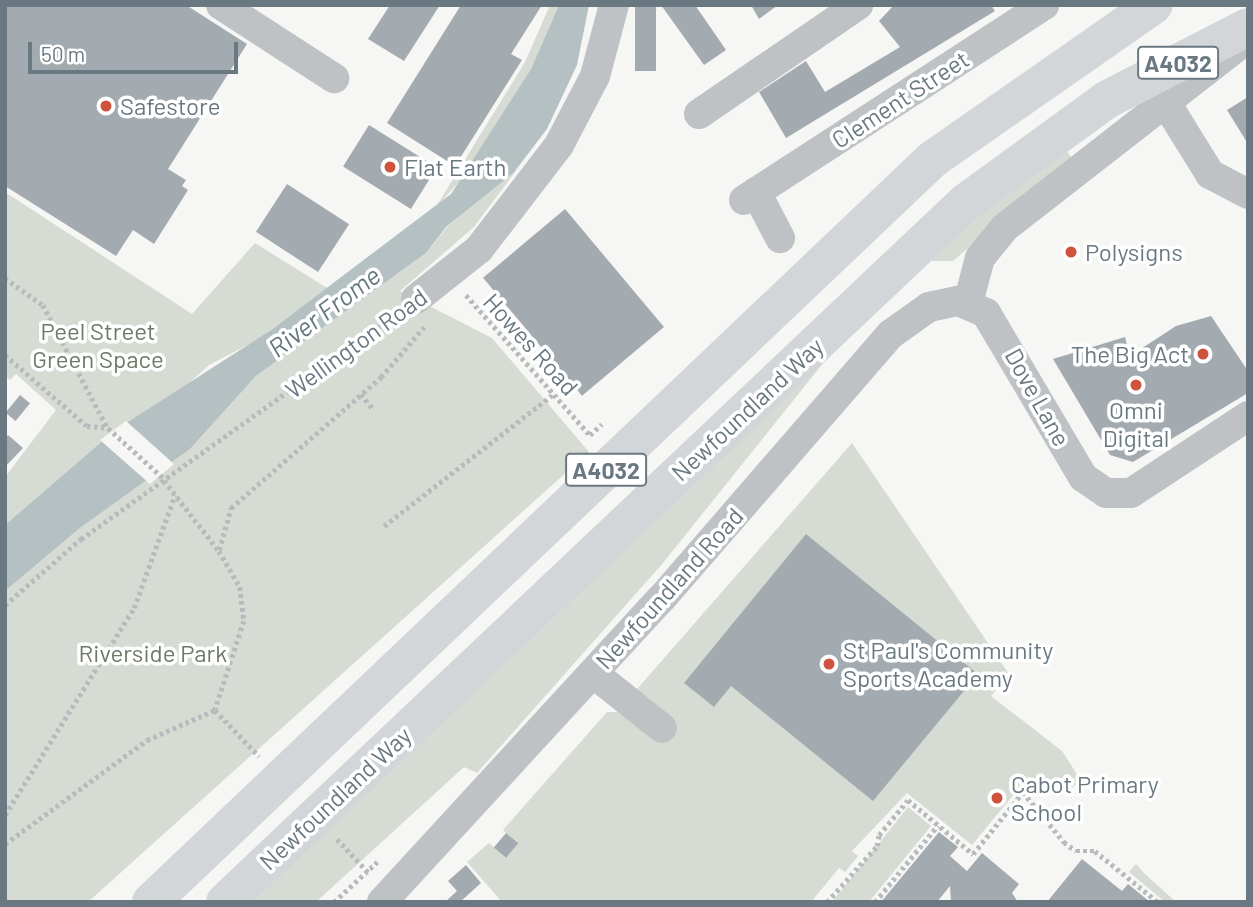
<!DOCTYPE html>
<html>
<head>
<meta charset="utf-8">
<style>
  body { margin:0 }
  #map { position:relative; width:1253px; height:907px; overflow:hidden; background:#f6f6f4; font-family:Barlow,sans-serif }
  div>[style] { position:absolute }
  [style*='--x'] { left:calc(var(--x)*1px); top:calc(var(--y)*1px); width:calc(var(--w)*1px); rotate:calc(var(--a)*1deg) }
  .green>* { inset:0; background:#d6dbd3 }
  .water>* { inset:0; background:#b5c0c3 }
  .pier>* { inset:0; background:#f6f6f4 }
  .building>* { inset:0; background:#a4abb0; transform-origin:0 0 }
  .path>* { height:4.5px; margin-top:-2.25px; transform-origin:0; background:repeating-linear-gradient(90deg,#b8bbbd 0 3.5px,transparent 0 7px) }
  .minor>* { height:30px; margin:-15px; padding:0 15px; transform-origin:15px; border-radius:15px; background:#bec2c5 }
  .highway>* { height:38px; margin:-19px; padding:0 19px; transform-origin:19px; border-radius:19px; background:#d2d6d9 }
  .dots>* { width:19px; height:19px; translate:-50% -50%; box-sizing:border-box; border:4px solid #fff; border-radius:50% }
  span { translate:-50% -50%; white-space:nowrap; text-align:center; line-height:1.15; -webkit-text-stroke:7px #fff; paint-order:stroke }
  .shield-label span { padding:2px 5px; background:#fff; border:2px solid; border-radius:5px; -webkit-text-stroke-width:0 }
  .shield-label { font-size:23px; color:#697881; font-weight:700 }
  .street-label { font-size:24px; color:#697881 }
  .poi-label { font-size:24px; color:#697881 }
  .left { translate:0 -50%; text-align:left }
  .right { translate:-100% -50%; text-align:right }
  .park-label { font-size:24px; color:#6c7967 }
  .water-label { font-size:26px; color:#65787d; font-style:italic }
  .frame { position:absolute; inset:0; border:7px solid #697881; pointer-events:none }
  .scale { position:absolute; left:28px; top:42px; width:210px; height:32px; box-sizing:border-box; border:4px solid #697881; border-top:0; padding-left:9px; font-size:21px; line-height:24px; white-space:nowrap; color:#697881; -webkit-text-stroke:5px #fff; paint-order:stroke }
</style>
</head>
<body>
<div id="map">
  <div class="green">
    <div style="clip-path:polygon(550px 5px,559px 5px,531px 69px,470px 169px,434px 210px,525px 62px)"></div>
    <div style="clip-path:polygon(547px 129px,474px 227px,400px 291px,492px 338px,589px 452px,88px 902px,5px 902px,5px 591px,80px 528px,190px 449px,256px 376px,426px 253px,447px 227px,516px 169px)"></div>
    <div style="clip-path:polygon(1065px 149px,1072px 158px,953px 261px,926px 261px,824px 362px,663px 563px,477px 773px,464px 767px,316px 902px,242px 902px,933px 246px)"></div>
    <div style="clip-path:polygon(5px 192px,192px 314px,255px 243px,327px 288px,257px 340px,209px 365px,170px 400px,114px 431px,5px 525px,5px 477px,56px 410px,16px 374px,10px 380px,5px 375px)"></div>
    <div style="clip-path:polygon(852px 443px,1009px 674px,991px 696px,1062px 751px,1082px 782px,1064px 791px,1028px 777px,972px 845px,907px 793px,852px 851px,858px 856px,845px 872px,839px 868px,811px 902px,502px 902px,467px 862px,489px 843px,505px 857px,517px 844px,503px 830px,607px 712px,617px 712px)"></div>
    <div style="clip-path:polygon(908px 807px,931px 826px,869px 902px,832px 902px)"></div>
    <div style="clip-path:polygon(1136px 864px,1145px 874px,1176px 902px,1165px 902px,1129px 872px)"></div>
  </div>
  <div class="water">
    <div style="clip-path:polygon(559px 5px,589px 5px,577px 65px,547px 129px,513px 173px,446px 227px,426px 253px,256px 376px,190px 449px,80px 528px,5px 591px,5px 525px,114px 431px,271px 330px,451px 194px,531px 69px)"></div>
  </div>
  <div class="pier">
    <div style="clip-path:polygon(126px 421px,174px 464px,150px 484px,100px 440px)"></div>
  </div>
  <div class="building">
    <div style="clip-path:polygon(5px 5px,186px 5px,247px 44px,168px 169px,186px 180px,182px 186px,188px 190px,154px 244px,133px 230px,116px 256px,5px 186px)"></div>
    <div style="clip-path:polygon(390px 5px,440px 5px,404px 61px,368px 39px)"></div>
    <div style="clip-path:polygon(461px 5px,542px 5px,511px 54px,522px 60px,455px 166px,387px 123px)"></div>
    <div style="left:635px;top:5px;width:21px;height:66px"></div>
    <div style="clip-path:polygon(661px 5px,695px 5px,726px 50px,704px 65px)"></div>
    <div style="clip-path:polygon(751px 5px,778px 5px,759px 19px)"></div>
    <div style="clip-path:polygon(894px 5px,991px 5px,995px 11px,786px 138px,759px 92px,806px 61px,825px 92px,900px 47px,879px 21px)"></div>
    <div style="clip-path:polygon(1248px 97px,1248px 144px,1227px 110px)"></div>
    <div style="left:369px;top:125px;width:80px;height:49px;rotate:32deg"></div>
    <div style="left:287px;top:184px;width:74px;height:57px;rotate:33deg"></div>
    <div style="left:565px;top:209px;width:154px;height:107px;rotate:50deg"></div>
    <div style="clip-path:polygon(1211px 316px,1248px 371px,1248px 393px,1133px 462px,1110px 455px,1053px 359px,1125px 337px,1130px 356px,1176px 326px)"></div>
    <div style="left:20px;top:395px;width:13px;height:23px;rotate:39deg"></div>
    <div style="clip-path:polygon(8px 435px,23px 448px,5px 467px,5px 439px)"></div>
    <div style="clip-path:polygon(806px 534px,978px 674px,873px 801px,731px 686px,714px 707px,684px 683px)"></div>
    <div style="clip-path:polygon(939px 832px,958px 847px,950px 856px,967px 871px,982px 853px,1019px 884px,1012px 893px,1018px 902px,951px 902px,950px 886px,937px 902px,881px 902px)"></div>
    <div style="left:506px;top:833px;width:16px;height:19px;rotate:40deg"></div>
    <div style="clip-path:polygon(1082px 859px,1122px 891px,1128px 884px,1150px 902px,1047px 902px)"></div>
    <div style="clip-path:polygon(466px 865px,481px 883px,460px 902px,445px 902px,457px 891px,448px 881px)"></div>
  </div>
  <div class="path">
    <div style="--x:5;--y:278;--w:47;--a:35.4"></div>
    <div style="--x:43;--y:305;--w:138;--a:62.3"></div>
    <div style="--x:466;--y:295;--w:187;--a:48.5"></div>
    <div style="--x:590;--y:435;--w:16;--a:-43"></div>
    <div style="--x:5;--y:355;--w:108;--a:40.9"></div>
    <div style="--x:87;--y:426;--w:21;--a:5"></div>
    <div style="--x:108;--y:428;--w:70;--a:42.1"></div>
    <div style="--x:160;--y:475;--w:96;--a:52.2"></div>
    <div style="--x:219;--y:551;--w:42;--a:59.7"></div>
    <div style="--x:240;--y:587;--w:34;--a:83"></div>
    <div style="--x:244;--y:621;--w:94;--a:108"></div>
    <div style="--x:215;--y:710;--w:64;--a:46.3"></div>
    <div style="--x:361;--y:394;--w:21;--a:51"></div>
    <div style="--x:384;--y:526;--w:213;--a:-37.9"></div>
    <div style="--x:219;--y:550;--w:44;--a:-74.1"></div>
    <div style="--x:231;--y:508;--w:199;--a:-41.1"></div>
    <div style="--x:381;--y:377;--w:66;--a:-49.3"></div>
    <div style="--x:5;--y:605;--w:101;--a:-41"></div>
    <div style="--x:81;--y:539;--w:387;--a:-35.5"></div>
    <div style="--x:5;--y:815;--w:244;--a:-58.1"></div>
    <div style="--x:134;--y:608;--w:120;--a:-70.1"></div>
    <div style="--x:337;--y:839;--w:47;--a:46.7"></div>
    <div style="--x:5;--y:844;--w:176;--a:-36.2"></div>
    <div style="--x:147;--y:740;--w:74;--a:-23.8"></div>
    <div style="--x:334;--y:902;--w:59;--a:-42.9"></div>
    <div style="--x:827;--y:902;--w:75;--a:-48.2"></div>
    <div style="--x:877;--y:846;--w:11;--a:-80"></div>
    <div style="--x:879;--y:835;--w:45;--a:-50.4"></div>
    <div style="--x:908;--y:800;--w:85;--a:39.7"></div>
    <div style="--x:973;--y:854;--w:80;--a:-51.1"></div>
    <div style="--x:1023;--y:792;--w:65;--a:50.6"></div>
    <div style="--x:1064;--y:842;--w:15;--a:37"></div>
    <div style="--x:1076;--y:851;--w:19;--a:0"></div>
    <div style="--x:1095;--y:851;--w:81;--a:39"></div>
    <div style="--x:875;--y:902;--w:99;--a:-50.7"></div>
  </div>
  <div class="minor">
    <div style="--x:221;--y:5;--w:135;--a:32.9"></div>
    <div style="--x:1166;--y:103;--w:84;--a:58.2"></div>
    <div style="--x:1210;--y:174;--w:43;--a:27.8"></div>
    <div style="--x:699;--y:114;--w:193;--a:-34.4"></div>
    <div style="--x:756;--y:192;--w:52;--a:62.4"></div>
    <div style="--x:744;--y:200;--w:358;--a:-33"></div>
    <div style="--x:416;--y:299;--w:80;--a:-38.4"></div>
    <div style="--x:479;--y:249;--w:131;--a:-52.4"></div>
    <div style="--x:559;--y:145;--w:78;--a:-62.4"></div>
    <div style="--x:595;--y:76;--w:73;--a:-75"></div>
    <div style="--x:968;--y:303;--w:47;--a:-75.1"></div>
    <div style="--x:980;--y:258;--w:38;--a:-51"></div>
    <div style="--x:1004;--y:228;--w:301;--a:-37.9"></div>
    <div style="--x:593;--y:673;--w:88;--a:38.6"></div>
    <div style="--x:382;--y:902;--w:413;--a:-47.4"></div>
    <div style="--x:662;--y:598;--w:349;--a:-49.1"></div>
    <div style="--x:891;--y:334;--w:47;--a:-35.4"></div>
    <div style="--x:929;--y:307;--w:30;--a:-12"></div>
    <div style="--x:958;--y:301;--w:30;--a:23"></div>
    <div style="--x:986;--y:313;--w:191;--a:59.4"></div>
    <div style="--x:1083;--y:477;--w:28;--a:35"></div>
    <div style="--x:1106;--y:493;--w:25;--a:0"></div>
    <div style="--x:1131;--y:493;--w:140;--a:-33.3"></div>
  </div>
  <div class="highway">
    <div style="--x:151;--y:902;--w:1079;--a:-43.54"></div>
    <div style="--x:933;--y:159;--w:269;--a:-34.9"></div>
    <div style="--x:225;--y:902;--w:1019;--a:-43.37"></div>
    <div style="--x:966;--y:202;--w:175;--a:-36"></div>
    <div style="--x:1108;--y:99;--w:157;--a:-27.2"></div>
  </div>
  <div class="dots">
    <div style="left:106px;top:106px;background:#ce523c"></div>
    <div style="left:390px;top:167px;background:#ce523c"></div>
    <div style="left:1071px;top:252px;background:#ce523c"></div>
    <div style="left:1203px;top:354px;background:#ce523c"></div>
    <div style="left:1136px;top:385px;background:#ce523c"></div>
    <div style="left:829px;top:664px;background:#ce523c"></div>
    <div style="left:997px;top:798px;background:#ce523c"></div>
  </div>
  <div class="shield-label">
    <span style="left:1178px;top:63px">A4032</span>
    <span style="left:606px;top:470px">A4032</span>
  </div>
  <div class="street-label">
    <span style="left:900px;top:99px;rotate:-33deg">Clement Street</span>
    <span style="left:356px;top:343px;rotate:-36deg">Wellington Road</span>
    <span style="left:531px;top:344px;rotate:48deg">Howes Road</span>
    <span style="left:1038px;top:397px;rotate:61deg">Dove Lane</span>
    <span style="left:747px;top:409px;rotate:-43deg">Newfoundland Way</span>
    <span style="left:669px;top:588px;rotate:-48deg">Newfoundland Road</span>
    <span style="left:335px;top:798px;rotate:-43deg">Newfoundland Way</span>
  </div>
  <div class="poi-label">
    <span class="left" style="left:120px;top:106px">Safestore</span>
    <span class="left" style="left:404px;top:167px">Flat Earth</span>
    <span class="left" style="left:1085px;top:252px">Polysigns</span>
    <span class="right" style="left:1189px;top:354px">The Big Act</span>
    <span style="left:1136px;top:424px">Omni<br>Digital</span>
    <span class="left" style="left:843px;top:664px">St Paul's Community<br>Sports Academy</span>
    <span class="left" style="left:1011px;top:798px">Cabot Primary<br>School</span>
  </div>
  <div class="park-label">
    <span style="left:98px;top:345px">Peel Street<br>Green Space</span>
    <span style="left:153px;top:653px">Riverside Park</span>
  </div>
  <div class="water-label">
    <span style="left:324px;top:311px;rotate:-37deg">River Frome</span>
  </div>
  <div class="frame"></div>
  <div class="scale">50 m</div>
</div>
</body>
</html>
